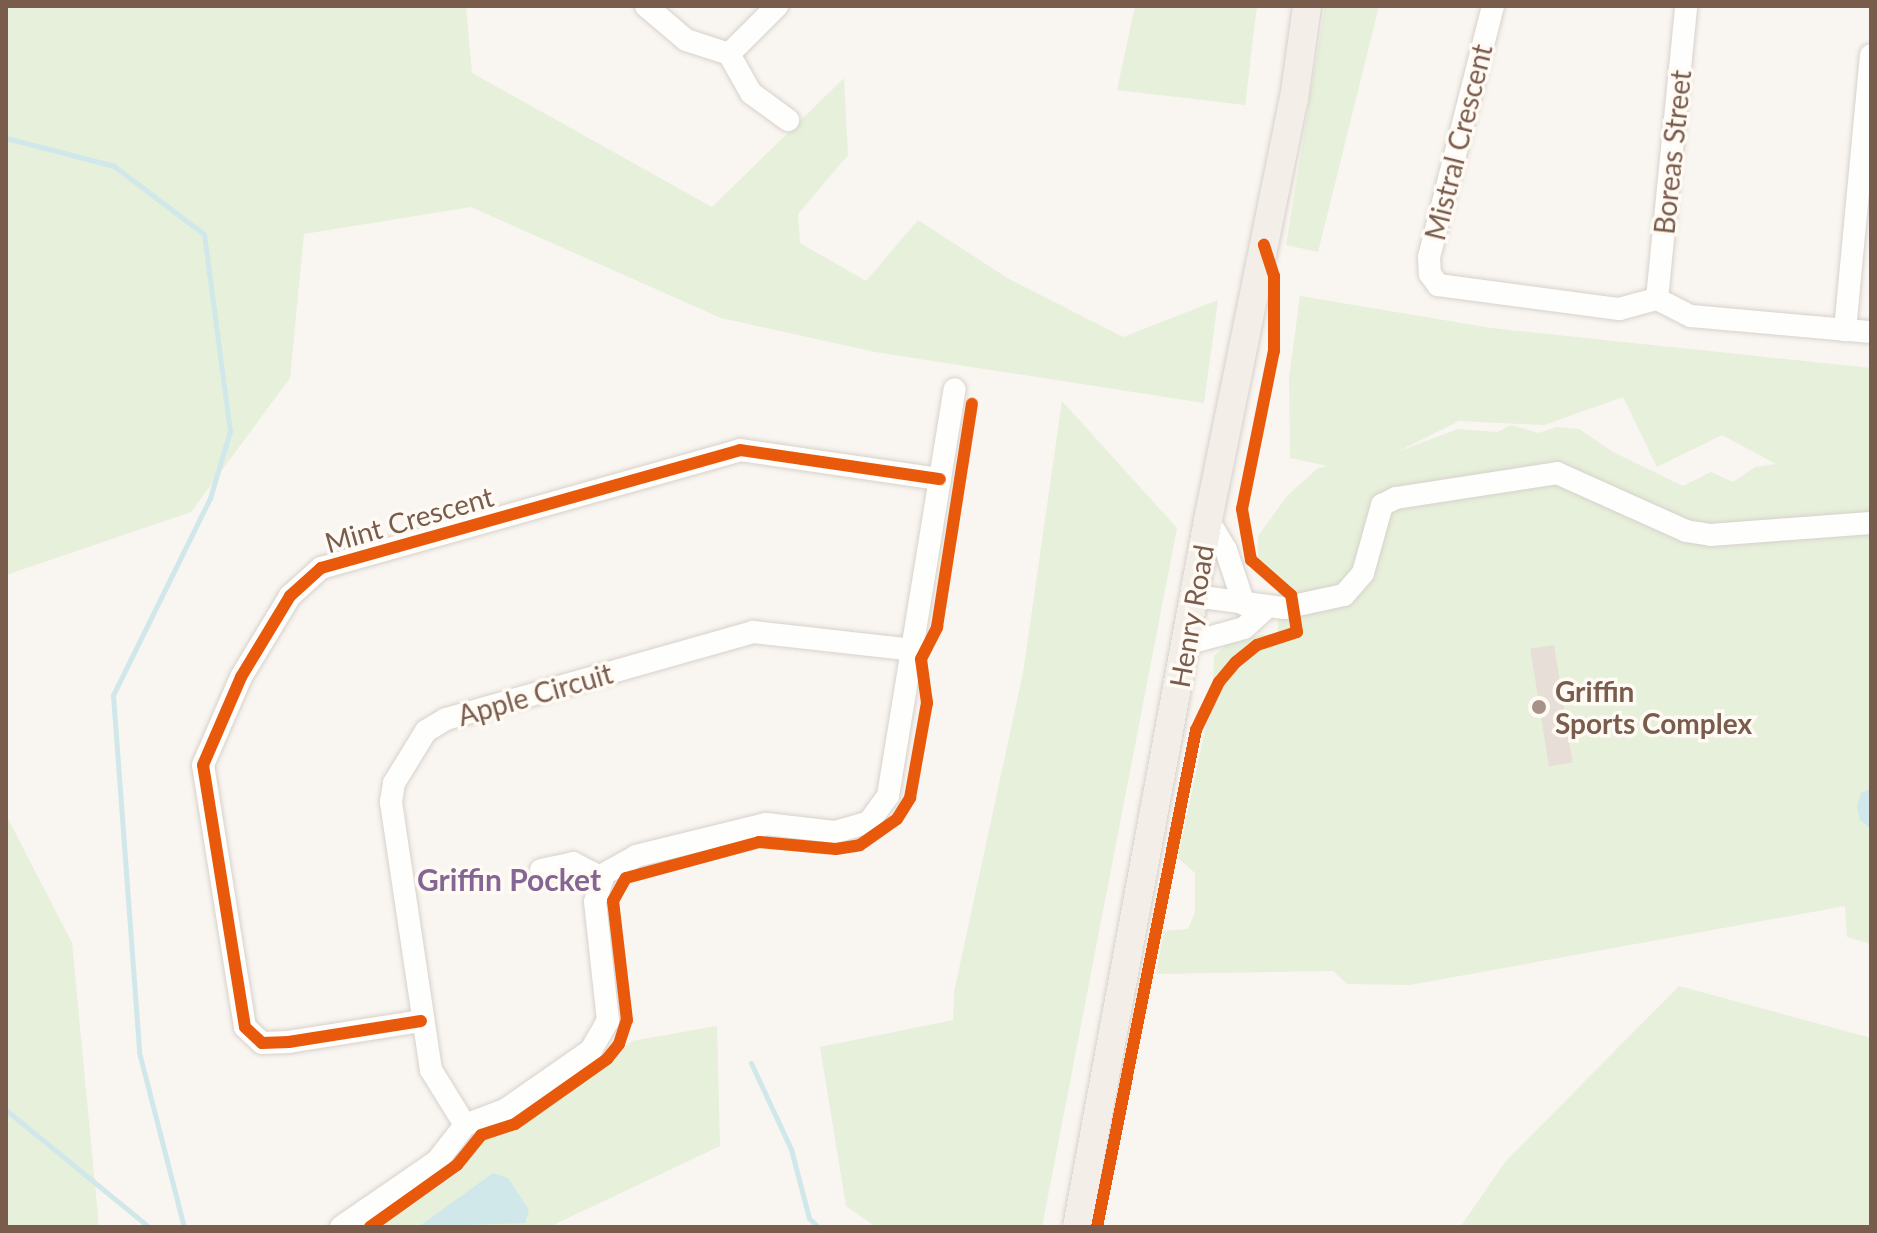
<!DOCTYPE html>
<html>
<head>
<meta charset="utf-8">
<style>
  body { margin:0 }
  #map { position:relative; width:1877px; height:1233px; overflow:hidden; background:#f9f5f0; font-family:Lato,sans-serif }
  div>[style] { position:absolute }
  [style*='--x'] { left:calc(var(--x)*1px); top:calc(var(--y)*1px); width:calc(var(--w)*1px); rotate:calc(var(--a)*1deg) }
  .green>* { inset:0; background:#e7f0db }
  .water>* { inset:0; background:#d0e8ea }
  .stream>* { height:5px; margin:-2.5px; padding:0 2.5px; transform-origin:2.5px; border-radius:2.5px; background:#d0e8ea }
  .building>* { inset:0; background:#e6ded7; transform-origin:0 0 }
  .roads { filter:drop-shadow(0 0 2px #d7d1cb) drop-shadow(0 0 2px #d7d1cb) }
  .minor>* { height:22px; margin:-11px; padding:0 11px; transform-origin:11px; border-radius:11px; background:#fefefd }
  .major>* { height:28px; margin:-14px; padding:0 14px; transform-origin:14px; border-radius:14px; background:#f3eee8 }
  .cycleway>* { height:12px; margin:-6px; padding:0 6px; transform-origin:6px; border-radius:6px; background:#e8590c }
  .dots>* { width:22px; height:22px; translate:-50% -50%; box-sizing:border-box; border:4px solid #fffaf3; border-radius:50% }
  span { translate:-50% -50%; white-space:nowrap; text-align:center; line-height:1.15; -webkit-text-stroke:7px #fffaf3; paint-order:stroke }
  .street-label { font-size:28px; color:#7a5c4d }
  .poi-label { font-size:28px; color:#7a5c4d; font-weight:700 }
  .left { translate:0 -50%; text-align:left }
  .neighbourhood-label { font-size:30px; color:#846695; font-weight:700 }
  .frame { position:absolute; inset:0; border:8px solid #7a5c4d; pointer-events:none }
</style>
</head>
<body>
<div id="map">
  <div class="green">
    <div style="clip-path:polygon(6px 6px,466px 6px,472px 73px,712px 207px,844px 78px,848px 155px,798px 214px,800px 243px,866px 281px,918px 220px,1009px 279px,1123px 337px,1218px 300px,1204px 403px,875px 352px,721px 318px,471px 207px,304px 234px,290px 378px,191px 512px,6px 575px)"></div>
    <div style="clip-path:polygon(1135px 6px,1257px 6px,1245px 105px,1117px 90px)"></div>
    <div style="clip-path:polygon(1325px 6px,1379px 6px,1318px 252px,1286px 245px)"></div>
    <div style="clip-path:polygon(evenodd,1300px 296px,1491px 328px,1871px 368px,1871px 944px,1847px 937px,1845px 906px,1410px 985px,1347px 984px,1333px 971px,1156px 974px,1164px 931px,1188px 929px,1195px 913px,1195px 873px,1178px 858px,1209px 711px,1205px 703px,1213px 688px,1214px 656px,1233px 638px,1278px 633px,1278px 588px,1258px 574px,1258px 536px,1287px 496px,1318px 468px,1328px 466px,1290px 458px,1289px 378px,1300px 296px,1623px 397px,1657px 467px,1722px 435px,1776px 464px,1755px 467px,1733px 482px,1711px 472px,1683px 486px,1613px 452px,1579px 429px,1556px 427px,1539px 433px,1511px 425px,1497px 432px,1458px 429px,1397px 452px,1459px 421px,1544px 425px,1623px 397px)"></div>
    <div style="clip-path:polygon(1062px 401px,1177px 528px,1042px 1227px,876px 1227px,846px 1206px,820px 1047px,953px 1020px,954px 992px,1023px 673px)"></div>
    <div style="clip-path:polygon(6px 815px,72px 943px,99px 1227px,6px 1227px)"></div>
    <div style="clip-path:polygon(1679px 986px,1871px 1038px,1871px 1227px,1451px 1227px,1461px 1226px,1505px 1162px)"></div>
    <div style="clip-path:polygon(717px 1026px,720px 1146px,549px 1227px,381px 1227px,459px 1172px,483px 1140px,513px 1131px,601px 1070px,632px 1041px)"></div>
  </div>
  <div class="water">
    <div style="clip-path:polygon(1871px 789px,1871px 829px,1860px 820px,1857px 806px,1861px 793px)"></div>
    <div style="clip-path:polygon(493px 1173px,508px 1178px,529px 1210px,525px 1223px,418px 1227px)"></div>
  </div>
  <div class="stream">
    <div style="--x:6;--y:138;--w:112;--a:14.5"></div>
    <div style="--x:114;--y:166;--w:113;--a:37.1"></div>
    <div style="--x:204;--y:234;--w:199;--a:82.5"></div>
    <div style="--x:230;--y:431;--w:70;--a:106.6"></div>
    <div style="--x:210;--y:498;--w:220;--a:116.2"></div>
    <div style="--x:113;--y:695;--w:358;--a:85.8"></div>
    <div style="--x:139;--y:1052;--w:181;--a:75.6"></div>
    <div style="--x:751;--y:1063;--w:95;--a:65.1"></div>
    <div style="--x:791;--y:1149;--w:71;--a:75.4"></div>
    <div style="--x:809;--y:1218;--w:13;--a:45"></div>
    <div style="--x:6;--y:1110;--w:185;--a:39.3"></div>
  </div>
  <div class="building">
    <div style="left:1554px;top:645px;width:119px;height:24px;rotate:81deg"></div>
  </div>
  <div class="roads">
    <div class="minor">
      <div style="--x:646;--y:6;--w:52;--a:40.4"></div>
      <div style="--x:686;--y:40;--w:45;--a:18"></div>
      <div style="--x:729;--y:54;--w:45;--a:60.6"></div>
      <div style="--x:751;--y:93;--w:46;--a:36.1"></div>
      <div style="--x:1493;--y:6;--w:259;--a:104.3"></div>
      <div style="--x:1429;--y:257;--w:17;--a:87"></div>
      <div style="--x:1430;--y:274;--w:14;--a:54"></div>
      <div style="--x:1438;--y:285;--w:183;--a:7.6"></div>
      <div style="--x:1619;--y:309;--w:39;--a:-15"></div>
      <div style="--x:1657;--y:299;--w:38;--a:27"></div>
      <div style="--x:1691;--y:316;--w:181;--a:5.1"></div>
      <div style="--x:729;--y:54;--w:68;--a:-45"></div>
      <div style="--x:1657;--y:299;--w:294;--a:-84.3"></div>
      <div style="--x:1845;--y:330;--w:276;--a:-84.6"></div>
      <div style="--x:1208;--y:520;--w:35;--a:59"></div>
      <div style="--x:1226;--y:550;--w:57;--a:71.6"></div>
      <div style="--x:1195;--y:596;--w:90;--a:7.7"></div>
      <div style="--x:1284;--y:608;--w:61;--a:-12.2"></div>
      <div style="--x:1344;--y:595;--w:29;--a:-49"></div>
      <div style="--x:1363;--y:573;--w:71;--a:-74.4"></div>
      <div style="--x:1382;--y:505;--w:16;--a:-27"></div>
      <div style="--x:1396;--y:498;--w:163;--a:-8.8"></div>
      <div style="--x:1557;--y:473;--w:141;--a:24.2"></div>
      <div style="--x:1686;--y:531;--w:24;--a:9"></div>
      <div style="--x:1710;--y:535;--w:161;--a:-4.3"></div>
      <div style="--x:1186;--y:644;--w:60;--a:-15.4"></div>
      <div style="--x:1244;--y:628;--w:30;--a:-42"></div>
      <div style="--x:541;--y:870;--w:33;--a:-12"></div>
      <div style="--x:573;--y:863;--w:33;--a:27"></div>
      <div style="--x:421;--y:1021;--w:134;--a:171"></div>
      <div style="--x:289;--y:1042;--w:27;--a:178"></div>
      <div style="--x:262;--y:1043;--w:23;--a:-137"></div>
      <div style="--x:245;--y:1027;--w:265;--a:-99.1"></div>
      <div style="--x:203;--y:765;--w:96;--a:-66.6"></div>
      <div style="--x:241;--y:677;--w:95;--a:-58.8"></div>
      <div style="--x:290;--y:596;--w:42;--a:-42.1"></div>
      <div style="--x:321;--y:568;--w:435;--a:-15.7"></div>
      <div style="--x:740;--y:450;--w:202;--a:8.3"></div>
      <div style="--x:465;--y:1125;--w:43;--a:-20.6"></div>
      <div style="--x:505;--y:1110;--w:105;--a:-34.9"></div>
      <div style="--x:591;--y:1050;--w:34;--a:-60"></div>
      <div style="--x:608;--y:1021;--w:120;--a:-96.2"></div>
      <div style="--x:595;--y:902;--w:29;--a:-72"></div>
      <div style="--x:604;--y:874;--w:37;--a:-29"></div>
      <div style="--x:636;--y:856;--w:134;--a:-13.8"></div>
      <div style="--x:766;--y:824;--w:69;--a:6.6"></div>
      <div style="--x:835;--y:832;--w:35;--a:-16"></div>
      <div style="--x:869;--y:822;--w:32;--a:-54"></div>
      <div style="--x:888;--y:796;--w:412;--a:-80.7"></div>
      <div style="--x:465;--y:1125;--w:65;--a:-121.7"></div>
      <div style="--x:431;--y:1070;--w:271;--a:-98.5"></div>
      <div style="--x:391;--y:802;--w:19;--a:-81"></div>
      <div style="--x:394;--y:783;--w:61;--a:-58.4"></div>
      <div style="--x:426;--y:731;--w:23;--a:-31"></div>
      <div style="--x:446;--y:719;--w:319;--a:-15.8"></div>
      <div style="--x:753;--y:632;--w:161;--a:6.4"></div>
      <div style="--x:341;--y:1227;--w:116;--a:-34.5"></div>
      <div style="--x:437;--y:1161;--w:46;--a:-52.1"></div>
    </div>
    <div class="major">
      <div style="--x:1077;--y:1227;--w:719;--a:-79.5"></div>
      <div style="--x:1208;--y:520;--w:430;--a:-78.5"></div>
      <div style="--x:1294;--y:99;--w:94;--a:-82"></div>
    </div>
  </div>
  <div class="cycleway">
    <div style="--x:421;--y:1021;--w:134;--a:171"></div>
    <div style="--x:289;--y:1042;--w:27;--a:178"></div>
    <div style="--x:262;--y:1043;--w:23;--a:-137"></div>
    <div style="--x:245;--y:1027;--w:265;--a:-99.1"></div>
    <div style="--x:203;--y:765;--w:96;--a:-66.6"></div>
    <div style="--x:241;--y:677;--w:95;--a:-58.8"></div>
    <div style="--x:290;--y:596;--w:42;--a:-42.1"></div>
    <div style="--x:321;--y:568;--w:435;--a:-15.7"></div>
    <div style="--x:740;--y:450;--w:202;--a:8.3"></div>
    <div style="--x:370;--y:1227;--w:107;--a:-35.5"></div>
    <div style="--x:457;--y:1165;--w:38;--a:-51"></div>
    <div style="--x:481;--y:1135;--w:36;--a:-18"></div>
    <div style="--x:515;--y:1124;--w:113;--a:-35.2"></div>
    <div style="--x:607;--y:1059;--w:19;--a:-51"></div>
    <div style="--x:619;--y:1044;--w:25;--a:-72"></div>
    <div style="--x:627;--y:1020;--w:120;--a:-96.7"></div>
    <div style="--x:613;--y:901;--w:26;--a:-61"></div>
    <div style="--x:626;--y:878;--w:138;--a:-15.1"></div>
    <div style="--x:759;--y:842;--w:77;--a:5.2"></div>
    <div style="--x:836;--y:849;--w:24;--a:-9"></div>
    <div style="--x:860;--y:845;--w:45;--a:-35.1"></div>
    <div style="--x:897;--y:819;--w:25;--a:-58"></div>
    <div style="--x:910;--y:798;--w:97;--a:-79.9"></div>
    <div style="--x:927;--y:703;--w:44;--a:-97.8"></div>
    <div style="--x:921;--y:659;--w:36;--a:-63"></div>
    <div style="--x:937;--y:627;--w:226;--a:-81.1"></div>
    <div style="--x:1097;--y:1227;--w:507;--a:-78.73"></div>
    <div style="--x:1196;--y:730;--w:53;--a:-64.4"></div>
    <div style="--x:1219;--y:682;--w:26;--a:-50"></div>
    <div style="--x:1236;--y:662;--w:27;--a:-39"></div>
    <div style="--x:1257;--y:645;--w:42;--a:-18"></div>
    <div style="--x:1297;--y:632;--w:37;--a:-99"></div>
    <div style="--x:1291;--y:595;--w:53;--a:-138.8"></div>
    <div style="--x:1251;--y:560;--w:52;--a:-100"></div>
    <div style="--x:1242;--y:509;--w:161;--a:-78.6"></div>
    <div style="--x:1274;--y:351;--w:75;--a:-90"></div>
    <div style="--x:1274;--y:276;--w:33;--a:-108"></div>
  </div>
  <div class="dots">
    <div style="left:1539px;top:707px;background:#a69286"></div>
  </div>
  <div class="street-label">
    <span style="left:1458px;top:142px;rotate:-76deg">Mistral Crescent</span>
    <span style="left:1672px;top:152px;rotate:-84deg">Boreas Street</span>
    <span style="left:409px;top:519px;rotate:-16deg">Mint Crescent</span>
    <span style="left:1191px;top:616px;rotate:-80deg">Henry Road</span>
    <span style="left:535px;top:694px;rotate:-16deg">Apple Circuit</span>
  </div>
  <div class="poi-label">
    <span class="left" style="left:1555px;top:707px">Griffin<br>Sports Complex</span>
  </div>
  <div class="neighbourhood-label">
    <span style="left:509px;top:879px">Griffin Pocket</span>
  </div>
  <div class="frame"></div>
</div>
</body>
</html>
